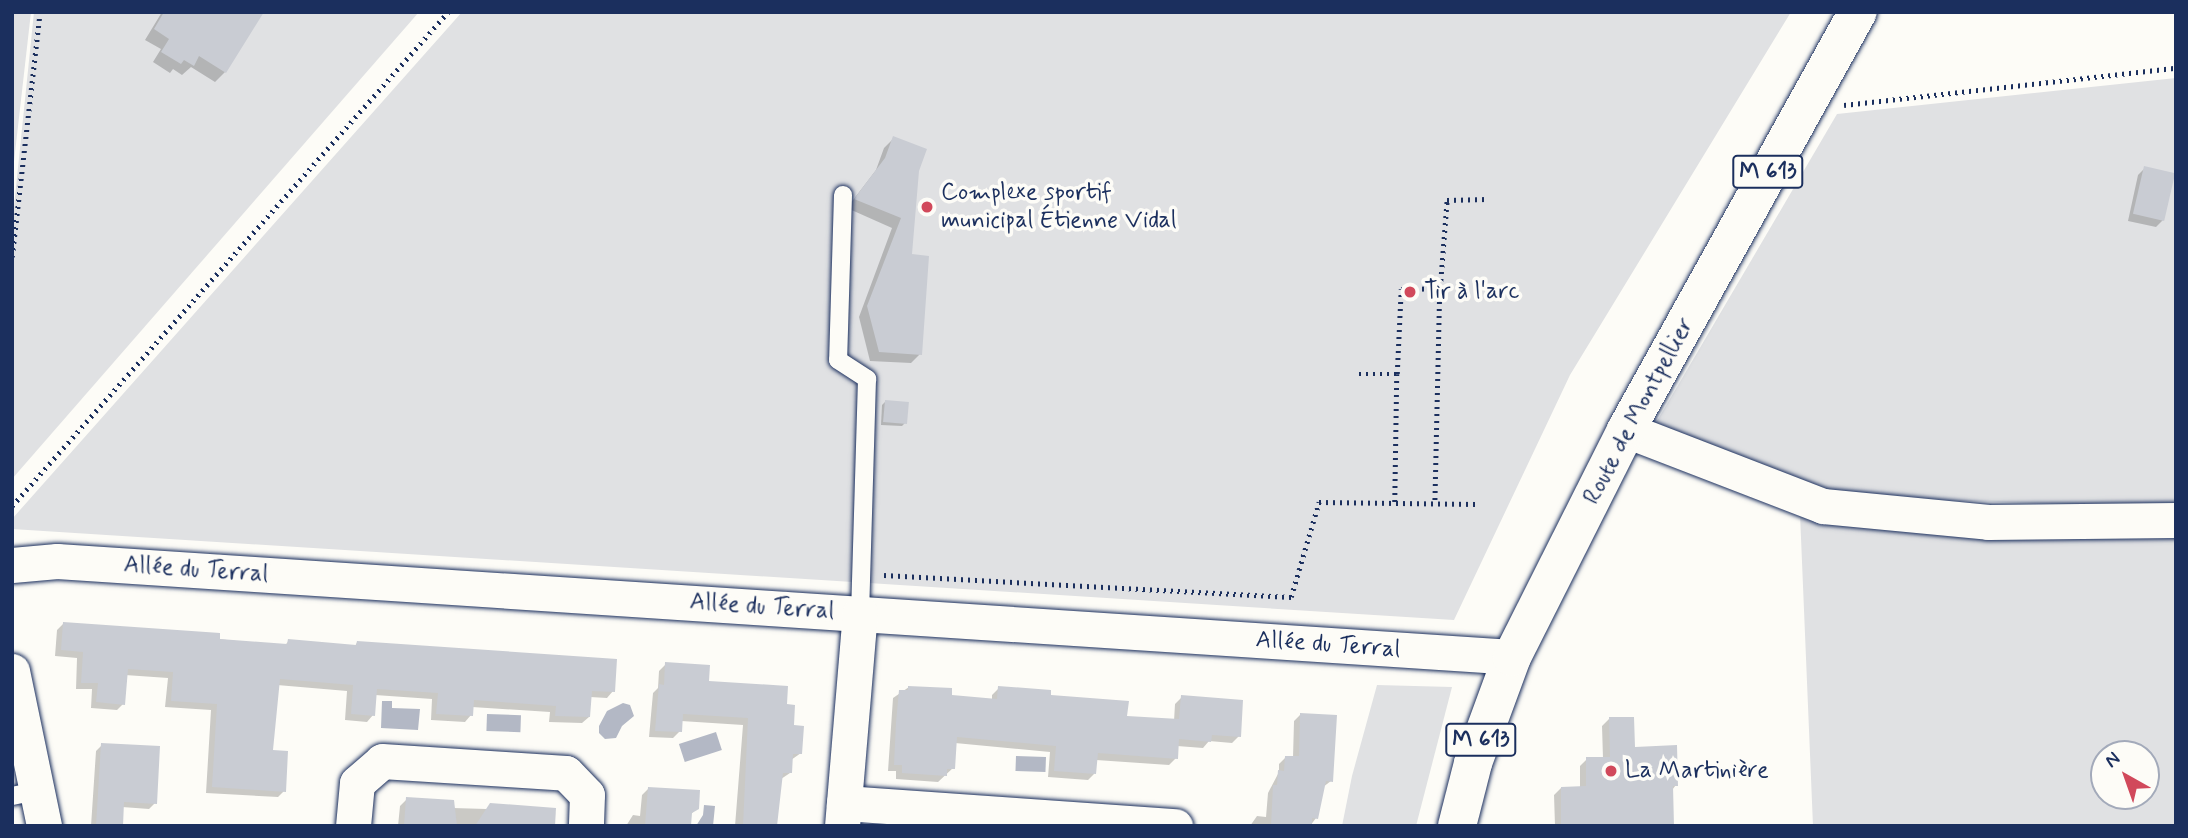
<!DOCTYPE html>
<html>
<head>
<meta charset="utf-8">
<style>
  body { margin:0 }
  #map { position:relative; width:2188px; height:838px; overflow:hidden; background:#fdfcf7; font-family:Mynerve,sans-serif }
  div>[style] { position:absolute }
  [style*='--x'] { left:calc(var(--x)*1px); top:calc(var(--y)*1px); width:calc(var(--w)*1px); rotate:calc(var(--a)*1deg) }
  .green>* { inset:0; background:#e0e1e3 }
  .water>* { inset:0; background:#b3b8c5; transform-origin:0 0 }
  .shadow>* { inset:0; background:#0003 }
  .building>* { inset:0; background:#c9ccd3; transform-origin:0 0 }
  .path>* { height:4.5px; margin-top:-2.25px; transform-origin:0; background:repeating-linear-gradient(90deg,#1b2f5e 0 2px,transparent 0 7px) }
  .roads { filter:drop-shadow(0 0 2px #1b2f5e) drop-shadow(0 0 2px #1b2f5e) }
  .service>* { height:18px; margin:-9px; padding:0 9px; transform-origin:9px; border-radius:9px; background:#fdfcf7 }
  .minor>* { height:35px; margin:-17.5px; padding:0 17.5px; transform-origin:17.5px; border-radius:17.5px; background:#fdfcf7 }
  .primary>* { height:38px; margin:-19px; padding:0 19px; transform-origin:19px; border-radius:19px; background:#fdfcf7 }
  .dots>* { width:19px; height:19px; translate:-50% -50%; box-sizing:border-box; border:4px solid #fdfcf7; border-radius:50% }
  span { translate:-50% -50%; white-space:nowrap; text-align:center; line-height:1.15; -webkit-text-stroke:7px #fdfcf7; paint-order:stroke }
  .shield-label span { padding:2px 5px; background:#fdfcf7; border:2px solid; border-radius:5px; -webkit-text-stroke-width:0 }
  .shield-label { font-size:23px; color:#1b2f5e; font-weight:700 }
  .poi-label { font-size:24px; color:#1b2f5e }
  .left { translate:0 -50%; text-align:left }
  .street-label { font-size:24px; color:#1b2f5e }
  .frame { position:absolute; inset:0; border:14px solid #1b2f5e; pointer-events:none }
  .north { position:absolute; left:2090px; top:740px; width:70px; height:70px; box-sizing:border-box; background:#fdfcf7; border:2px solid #a3aaba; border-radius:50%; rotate:320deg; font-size:19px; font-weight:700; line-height:28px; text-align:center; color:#1b2f5e }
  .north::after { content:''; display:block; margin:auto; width:24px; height:32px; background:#d1495b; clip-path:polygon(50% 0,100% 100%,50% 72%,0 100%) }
</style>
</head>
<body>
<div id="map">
  <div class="green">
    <div style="clip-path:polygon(12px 12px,31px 12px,12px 179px)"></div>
    <div style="clip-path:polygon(34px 12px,419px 12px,12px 479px,12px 226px)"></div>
    <div style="clip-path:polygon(462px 12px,1791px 12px,1570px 375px,1454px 620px,12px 529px,12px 519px)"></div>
    <div style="clip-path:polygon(2176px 78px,2176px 507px,1824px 497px,1650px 433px,1837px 114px)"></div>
    <div style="clip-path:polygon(evenodd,1800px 514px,2176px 529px,2176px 826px,1813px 826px,1800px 514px,2104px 754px,2146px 754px,2146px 796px,2104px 796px,2104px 754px)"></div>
    <div style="clip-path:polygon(1377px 685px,1452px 687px,1416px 826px,1342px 826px,1352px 776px)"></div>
  </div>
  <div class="water">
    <div style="clip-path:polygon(382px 701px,392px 701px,392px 708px,420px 709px,418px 730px,381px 728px)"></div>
    <div style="clip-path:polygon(623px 703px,630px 705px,634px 716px,622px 726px,616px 738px,605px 739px,599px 733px,599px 726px,607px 711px)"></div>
    <div style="left:487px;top:714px;width:34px;height:17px;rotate:2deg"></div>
    <div style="left:716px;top:732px;width:19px;height:39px;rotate:72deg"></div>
    <div style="left:1016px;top:756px;width:30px;height:15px;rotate:2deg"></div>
    <div style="clip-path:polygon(704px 805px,715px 806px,713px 826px,696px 826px,703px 815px)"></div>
  </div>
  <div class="shadow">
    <div style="clip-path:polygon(162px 12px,258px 12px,225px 72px,215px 82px,191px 67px,182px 75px,173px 69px,170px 73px,153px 62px,161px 49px,145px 40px)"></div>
    <div style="clip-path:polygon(894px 138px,917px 171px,910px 256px,920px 354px,911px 363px,870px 361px,859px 317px,892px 228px,847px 208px,876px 170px,884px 148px)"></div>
    <div style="clip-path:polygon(2145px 168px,2164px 219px,2156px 227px,2128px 221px,2138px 175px)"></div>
    <div style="clip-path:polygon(885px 402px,905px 423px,902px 426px,881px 425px,882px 405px)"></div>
    <div style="clip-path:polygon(64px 623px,284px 646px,289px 641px,354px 647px,357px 643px,613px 691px,607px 698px,590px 697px,589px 717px,582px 723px,549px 722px,550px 712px,472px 707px,471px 715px,465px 722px,431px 720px,432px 699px,375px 695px,373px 715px,367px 722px,345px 720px,347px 691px,277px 685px,271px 752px,284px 791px,278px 797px,206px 793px,211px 710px,165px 707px,168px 678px,125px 675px,123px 704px,117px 710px,91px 708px,92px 689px,76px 689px,77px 658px,55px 656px,57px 630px)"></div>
    <div style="clip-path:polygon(666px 664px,707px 683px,785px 706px,801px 753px,791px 760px,790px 773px,781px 779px,775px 826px,735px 826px,743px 725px,681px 721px,680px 731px,673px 738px,649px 737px,653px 693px,658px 688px,659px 671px)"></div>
    <div style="clip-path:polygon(909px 687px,950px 697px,992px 700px,992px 695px,999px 688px,1049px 696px,1125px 717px,1174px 721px,1175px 704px,1182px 697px,1239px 736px,1232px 743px,1209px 741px,1203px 748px,1177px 746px,1176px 758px,1169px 765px,1096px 760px,1094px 774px,1088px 780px,1048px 777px,1050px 752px,955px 743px,953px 768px,938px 782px,896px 779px,896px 771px,888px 771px,893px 698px)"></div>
    <div style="clip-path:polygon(1300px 715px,1331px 781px,1323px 787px,1316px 818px,1310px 826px,1250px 826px,1257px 816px,1266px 817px,1268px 793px,1279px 772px,1279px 764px,1286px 757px,1293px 757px,1294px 721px)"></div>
    <div style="clip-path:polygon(1609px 719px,1633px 749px,1676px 785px,1672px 790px,1673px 826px,1555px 826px,1554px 795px,1561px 788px,1580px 788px,1580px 766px,1587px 759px,1603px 759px,1602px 726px)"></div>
    <div style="clip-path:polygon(102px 745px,155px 803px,149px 809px,122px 807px,121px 826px,91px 826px,96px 751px)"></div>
    <div style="clip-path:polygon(649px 788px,697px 808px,690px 815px,690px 826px,626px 826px,633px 815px,640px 816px,642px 795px)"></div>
    <div style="clip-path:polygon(407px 799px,453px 808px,487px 809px,539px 826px,398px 826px,400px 806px)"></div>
  </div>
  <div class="building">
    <div style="clip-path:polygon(164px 12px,264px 12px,226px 73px,199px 56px,194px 66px,184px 60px,181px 64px,161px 52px,169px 39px,154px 29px)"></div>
    <div style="clip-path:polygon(893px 136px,927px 149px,919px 171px,912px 254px,929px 256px,922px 355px,879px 352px,867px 306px,901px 218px,854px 199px,885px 158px)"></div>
    <div style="left:2144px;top:166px;width:32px;height:49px;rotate:13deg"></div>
    <div style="left:885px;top:400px;width:24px;height:22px;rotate:5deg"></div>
    <div style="clip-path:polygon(63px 622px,220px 633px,220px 639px,287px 644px,288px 639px,356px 645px,357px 641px,617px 659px,615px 692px,592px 691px,590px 717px,555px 716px,556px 706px,474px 700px,473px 716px,436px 714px,438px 693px,377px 689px,375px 716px,351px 714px,353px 685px,280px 679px,273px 750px,288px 751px,286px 792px,212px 787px,217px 704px,171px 701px,173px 672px,128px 669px,125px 705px,96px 702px,98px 683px,81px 683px,83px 652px,61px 650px)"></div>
    <div style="clip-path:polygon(665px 662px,710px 665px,709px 681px,788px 686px,787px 704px,795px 705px,794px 725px,804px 726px,802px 754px,793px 754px,792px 773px,783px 773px,777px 826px,743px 826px,748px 718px,683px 714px,682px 732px,655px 731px,659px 684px,664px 685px)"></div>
    <div style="clip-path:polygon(908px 686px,952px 688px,952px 695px,997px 699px,998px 686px,1051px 690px,1051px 695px,1129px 701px,1127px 716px,1179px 719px,1181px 695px,1243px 700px,1241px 737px,1212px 735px,1211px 742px,1179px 739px,1178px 759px,1098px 753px,1096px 774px,1054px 771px,1056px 746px,957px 737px,955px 769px,947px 769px,947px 776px,902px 773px,902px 765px,894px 765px,896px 723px,899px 690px,908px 690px)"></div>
    <div style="clip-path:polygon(1300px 713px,1337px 715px,1333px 782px,1326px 781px,1318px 819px,1312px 818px,1312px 826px,1271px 826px,1273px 785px,1277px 785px,1278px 770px,1284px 771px,1285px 756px,1299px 756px)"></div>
    <div style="clip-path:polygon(1609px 717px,1634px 717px,1635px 747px,1677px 745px,1678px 786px,1673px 786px,1674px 826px,1561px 826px,1561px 787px,1586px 786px,1586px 757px,1610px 757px)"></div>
    <div style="clip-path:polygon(101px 743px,160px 746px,157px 804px,124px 802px,123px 826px,96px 826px)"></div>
    <div style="clip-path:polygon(648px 787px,700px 790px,699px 809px,692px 813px,691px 826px,645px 826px)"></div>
    <div style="clip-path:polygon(406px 797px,454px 800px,457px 826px,404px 826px)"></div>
    <div style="clip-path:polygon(490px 803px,556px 808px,555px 826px,475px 826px)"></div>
  </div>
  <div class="path">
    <div style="--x:1844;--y:105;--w:334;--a:-6.4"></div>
    <div style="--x:12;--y:257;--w:247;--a:-83.5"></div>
    <div style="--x:1440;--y:288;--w:88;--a:-85.5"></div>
    <div style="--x:1447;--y:200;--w:40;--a:-1.4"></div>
    <div style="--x:1359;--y:374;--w:38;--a:0"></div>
    <div style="--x:1397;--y:374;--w:129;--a:90.9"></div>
    <div style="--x:1397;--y:374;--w:85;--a:-87.3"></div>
    <div style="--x:1401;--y:289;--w:39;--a:-1"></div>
    <div style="--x:1440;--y:288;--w:216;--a:91.3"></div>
    <div style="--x:12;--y:506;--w:659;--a:-48.57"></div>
    <div style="--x:884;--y:575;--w:408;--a:3.1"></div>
    <div style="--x:1291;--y:597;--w:99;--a:-73.6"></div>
    <div style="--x:1319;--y:502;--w:157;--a:0.7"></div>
  </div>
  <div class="roads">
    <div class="service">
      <div style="--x:843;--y:195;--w:165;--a:91.7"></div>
      <div style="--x:838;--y:360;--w:35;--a:33"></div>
      <div style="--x:867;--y:379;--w:234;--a:91.7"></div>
      <div style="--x:12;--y:796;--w:25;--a:-12"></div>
    </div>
    <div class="minor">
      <div style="--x:1626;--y:430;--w:211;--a:21.1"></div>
      <div style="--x:1823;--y:506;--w:166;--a:5.5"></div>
      <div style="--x:1988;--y:522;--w:188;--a:-0.6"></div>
      <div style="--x:12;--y:565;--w:45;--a:-5.1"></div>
      <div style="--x:57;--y:561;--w:1458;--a:3.77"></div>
      <div style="--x:12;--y:671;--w:158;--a:78.3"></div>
      <div style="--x:844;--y:803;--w:332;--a:4"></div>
      <div style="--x:353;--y:826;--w:43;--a:-84.7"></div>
      <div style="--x:357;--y:783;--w:33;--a:-41"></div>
      <div style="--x:382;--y:761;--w:184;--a:3.7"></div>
      <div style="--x:566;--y:773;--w:30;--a:46"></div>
      <div style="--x:587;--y:795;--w:31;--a:92"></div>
      <div style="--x:842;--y:826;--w:214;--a:-85.2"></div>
    </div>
    <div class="primary">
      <div style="--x:1457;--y:826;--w:65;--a:-75.7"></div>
      <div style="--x:1473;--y:763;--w:113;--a:-69.8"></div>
      <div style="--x:1512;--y:657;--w:254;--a:-63.3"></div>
      <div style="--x:1626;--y:430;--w:478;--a:-61"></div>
    </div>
  </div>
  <div class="dots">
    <div style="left:927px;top:207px;background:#d1495b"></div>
    <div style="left:1410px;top:292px;background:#d1495b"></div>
    <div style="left:1611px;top:771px;background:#d1495b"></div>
  </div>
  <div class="shield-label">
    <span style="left:1768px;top:172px">M 613</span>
    <span style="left:1481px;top:740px">M 613</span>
  </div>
  <div class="poi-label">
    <span class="left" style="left:941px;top:207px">Complexe sportif<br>municipal Étienne Vidal</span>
    <span class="left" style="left:1424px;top:292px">Tir à l'arc</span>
    <span class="left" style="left:1625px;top:771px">La Martinière</span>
  </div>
  <div class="street-label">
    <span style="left:1639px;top:411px;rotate:-62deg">Route de Montpellier</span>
    <span style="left:196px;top:570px;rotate:4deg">Allée du Terral</span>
    <span style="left:762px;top:607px;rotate:4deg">Allée du Terral</span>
    <span style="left:1328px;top:645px;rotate:4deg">Allée du Terral</span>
  </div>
  <div class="frame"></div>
  <div class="north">N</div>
</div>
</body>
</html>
